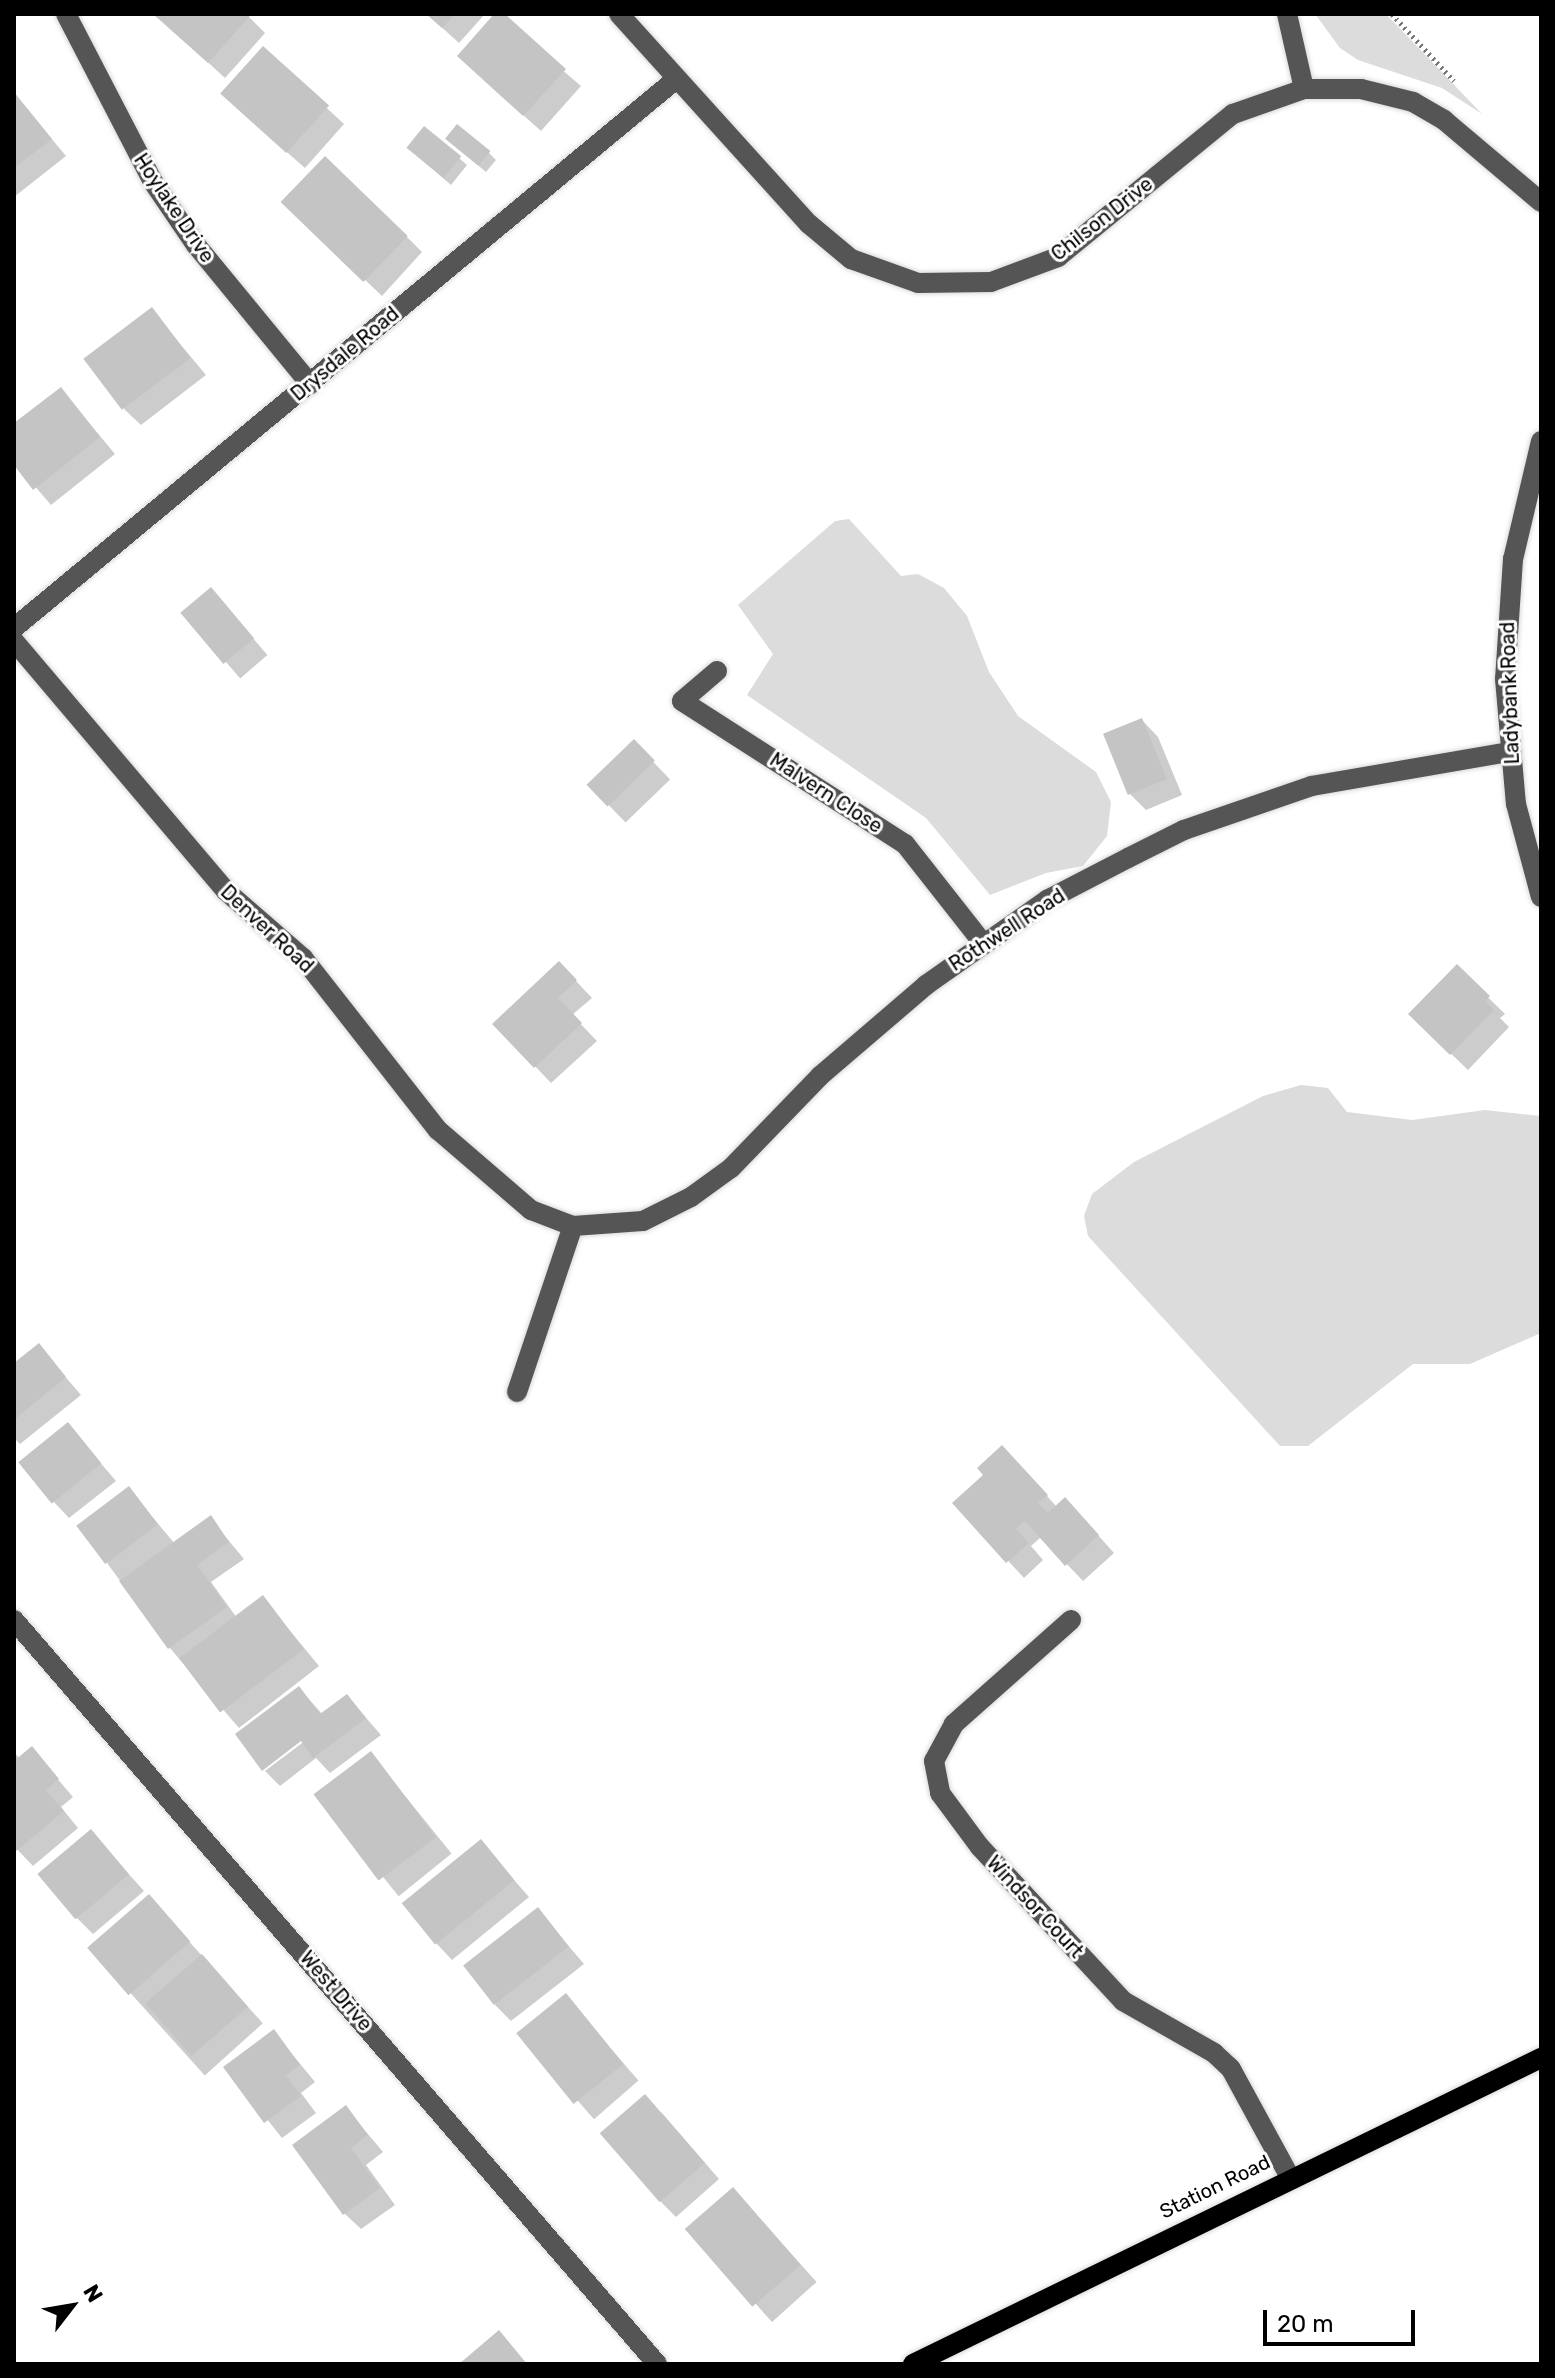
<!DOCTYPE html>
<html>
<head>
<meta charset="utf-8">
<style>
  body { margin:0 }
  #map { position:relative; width:1555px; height:2378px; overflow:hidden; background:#fff; font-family:Rubik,sans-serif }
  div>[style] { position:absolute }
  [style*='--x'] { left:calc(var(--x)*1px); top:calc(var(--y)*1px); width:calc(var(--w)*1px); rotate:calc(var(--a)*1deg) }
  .green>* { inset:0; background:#dcdcdc }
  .shadow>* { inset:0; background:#0003; transform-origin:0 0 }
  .building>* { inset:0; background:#c4c4c4; transform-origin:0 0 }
  .path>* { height:5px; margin-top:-2.5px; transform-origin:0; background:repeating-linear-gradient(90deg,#777 0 2px,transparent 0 6px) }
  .roads { filter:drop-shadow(0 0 2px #dbdbdb) drop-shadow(0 0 2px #dbdbdb) }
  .minor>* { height:20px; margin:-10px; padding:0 10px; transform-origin:10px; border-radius:10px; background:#555 }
  .major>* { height:20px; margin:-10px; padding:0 10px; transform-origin:10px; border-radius:10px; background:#000 }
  span { translate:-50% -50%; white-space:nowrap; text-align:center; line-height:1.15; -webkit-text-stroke:6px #fff; paint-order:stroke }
  .street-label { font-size:20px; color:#000 }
  .frame { position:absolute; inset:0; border:16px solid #000; pointer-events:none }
  .north { position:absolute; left:32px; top:2266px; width:80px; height:80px; -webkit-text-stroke:6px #fff; paint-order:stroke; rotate:59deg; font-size:22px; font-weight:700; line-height:32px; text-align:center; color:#000 }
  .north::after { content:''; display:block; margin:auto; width:28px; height:36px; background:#000; clip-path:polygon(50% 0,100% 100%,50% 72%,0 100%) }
  .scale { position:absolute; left:1263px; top:2310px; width:152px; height:36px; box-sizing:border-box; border:4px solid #000; border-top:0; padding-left:10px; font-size:24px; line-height:28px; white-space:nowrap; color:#000; -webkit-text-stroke:6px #fff; paint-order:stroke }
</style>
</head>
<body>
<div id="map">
  <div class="green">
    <div style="clip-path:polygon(1315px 14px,1386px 14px,1482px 114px,1442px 88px,1358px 60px,1340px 48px)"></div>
    <div style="clip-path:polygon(849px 519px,901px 576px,918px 574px,944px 588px,967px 616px,989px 672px,1018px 716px,1096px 772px,1111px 802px,1107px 836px,1083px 866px,1046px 873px,990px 895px,926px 818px,747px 695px,773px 654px,738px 605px,835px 521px)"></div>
    <div style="clip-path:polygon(1301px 1085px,1328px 1088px,1347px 1112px,1412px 1120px,1485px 1110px,1541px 1116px,1541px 1333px,1470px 1364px,1413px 1364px,1308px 1446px,1280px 1446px,1088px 1236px,1084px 1216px,1092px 1194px,1134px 1162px,1263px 1096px)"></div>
  </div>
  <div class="shadow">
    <div style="clip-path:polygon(155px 14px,246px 14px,265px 33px,225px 78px)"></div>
    <div style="clip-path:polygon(427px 14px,485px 14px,459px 43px)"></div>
    <div style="clip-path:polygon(497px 14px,581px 86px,541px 131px,475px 72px)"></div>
    <div style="clip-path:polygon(263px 49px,344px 124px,305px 168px,239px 110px)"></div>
    <div style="clip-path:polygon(14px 94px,66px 156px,14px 197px)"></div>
    <div style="clip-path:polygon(424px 128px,467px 165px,451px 185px,416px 155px)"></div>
    <div style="clip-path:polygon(456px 147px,488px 152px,496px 160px,486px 172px)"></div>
    <div style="clip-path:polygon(301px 219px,406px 236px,422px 252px,382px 296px)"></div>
    <div style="clip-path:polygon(151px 309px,206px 375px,141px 425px,124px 409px)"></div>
    <div style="clip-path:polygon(61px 389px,115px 454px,51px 505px,14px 462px,14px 426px)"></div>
    <div style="left:211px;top:590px;width:86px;height:36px;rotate:49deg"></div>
    <div style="clip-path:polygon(1142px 720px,1158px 737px,1182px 795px,1146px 810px,1130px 794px)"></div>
    <div style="left:634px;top:742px;width:52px;height:62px;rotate:46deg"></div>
    <div style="clip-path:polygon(1457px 967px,1505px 1014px,1500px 1018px,1509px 1027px,1468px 1070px,1410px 1014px)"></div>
    <div style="clip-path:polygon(575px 980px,592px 998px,572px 1015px,597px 1041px,551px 1083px,495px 1024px)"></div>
    <div style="clip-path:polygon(38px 1345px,81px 1395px,20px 1444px,14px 1438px,14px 1365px)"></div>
    <div style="clip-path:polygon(68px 1425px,116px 1481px,69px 1518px,53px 1501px)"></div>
    <div style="clip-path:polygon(1018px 1464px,1057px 1507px,1081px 1516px,1114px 1553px,1083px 1581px,1041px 1537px,1031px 1546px,1043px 1560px,1024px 1578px,955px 1503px)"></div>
    <div style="clip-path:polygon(129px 1489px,175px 1544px,210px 1518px,244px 1559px,211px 1582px,237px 1618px,263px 1598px,319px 1666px,239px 1728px,169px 1647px,107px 1563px)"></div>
    <div style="clip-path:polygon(299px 1688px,323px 1715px,347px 1696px,381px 1735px,330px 1773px,316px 1758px,280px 1786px,265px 1771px,310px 1737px)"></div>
    <div style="clip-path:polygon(32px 1749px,73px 1797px,61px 1807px,78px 1828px,33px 1866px,14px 1846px,14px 1752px,20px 1759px)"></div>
    <div style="left:371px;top:1754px;width:128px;height:68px;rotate:51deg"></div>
    <div style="clip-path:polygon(91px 1832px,144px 1891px,93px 1934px,77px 1918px)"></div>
    <div style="clip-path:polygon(481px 1842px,529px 1897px,452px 1960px,436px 1943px)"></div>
    <div style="left:149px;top:1897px;width:170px;height:78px;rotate:48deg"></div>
    <div style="clip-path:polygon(538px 1910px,584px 1964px,511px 2021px,495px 2005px)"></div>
    <div style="left:565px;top:1996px;width:112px;height:59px;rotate:49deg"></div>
    <div style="clip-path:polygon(274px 2032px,315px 2082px,301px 2093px,316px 2113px,282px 2138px,226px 2068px)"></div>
    <div style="clip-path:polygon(346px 2108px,383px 2152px,366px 2165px,395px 2205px,361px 2229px,344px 2213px)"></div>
    <div style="clip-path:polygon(661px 2112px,719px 2179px,676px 2217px,660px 2201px)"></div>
    <div style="left:733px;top:2189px;width:125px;height:60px;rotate:48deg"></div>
  </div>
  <div class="building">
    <div style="clip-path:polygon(153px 14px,249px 14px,250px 16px,208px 63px)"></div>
    <div style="clip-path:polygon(426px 14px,455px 14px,442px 28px)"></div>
    <div style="clip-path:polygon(494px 14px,505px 14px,566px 69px,523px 116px,457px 56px)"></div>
    <div style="left:263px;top:46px;width:89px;height:64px;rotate:42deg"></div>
    <div style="clip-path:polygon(14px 92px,52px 139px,14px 168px)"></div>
    <div style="left:457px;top:124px;width:43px;height:19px;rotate:39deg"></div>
    <div style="left:424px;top:126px;width:48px;height:28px;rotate:39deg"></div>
    <div style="left:325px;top:156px;width:115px;height:64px;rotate:44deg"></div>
    <div style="left:152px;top:307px;width:64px;height:86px;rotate:53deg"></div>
    <div style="clip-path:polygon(61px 387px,100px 437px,33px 490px,14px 465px,14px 423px)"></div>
    <div style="left:211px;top:587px;width:67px;height:40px;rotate:50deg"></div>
    <div style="left:1142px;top:718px;width:66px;height:42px;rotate:68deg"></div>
    <div style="left:634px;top:739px;width:30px;height:66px;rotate:46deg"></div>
    <div style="clip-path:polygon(559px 961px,577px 980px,558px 998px,582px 1023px,534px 1068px,492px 1024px)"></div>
    <div style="clip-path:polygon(1457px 964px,1490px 996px,1485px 1001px,1494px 1010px,1450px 1055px,1408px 1014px)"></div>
    <div style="clip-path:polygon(39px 1343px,66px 1377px,14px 1420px,14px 1363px)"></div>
    <div style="left:68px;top:1422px;width:53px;height:64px;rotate:51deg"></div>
    <div style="clip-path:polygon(1002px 1445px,1048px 1495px,1038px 1503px,1048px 1513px,1065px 1497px,1099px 1535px,1065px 1566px,1025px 1521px,1016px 1529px,1029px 1543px,1006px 1563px,952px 1503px,983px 1475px,977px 1468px)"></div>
    <div style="left:129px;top:1486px;width:48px;height:66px;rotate:53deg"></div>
    <div style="clip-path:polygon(211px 1515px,229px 1542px,197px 1565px,227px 1607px,168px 1649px,119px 1581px)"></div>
    <div style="left:263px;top:1595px;width:68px;height:105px;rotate:53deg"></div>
    <div style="clip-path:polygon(299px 1686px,320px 1714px,347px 1694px,366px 1718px,313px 1758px,301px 1741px,262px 1771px,235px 1734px)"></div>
    <div style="clip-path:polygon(32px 1746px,59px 1779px,46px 1790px,64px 1811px,16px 1851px,14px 1761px)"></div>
    <div style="left:371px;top:1751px;width:108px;height:72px;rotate:53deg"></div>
    <div style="left:91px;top:1829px;width:59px;height:70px;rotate:50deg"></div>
    <div style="left:481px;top:1839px;width:53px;height:102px;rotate:51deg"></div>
    <div style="left:149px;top:1894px;width:63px;height:82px;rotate:49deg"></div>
    <div style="left:538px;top:1907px;width:50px;height:95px;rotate:52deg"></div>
    <div style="left:202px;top:1954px;width:70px;height:75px;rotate:49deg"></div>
    <div style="left:566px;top:1993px;width:91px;height:64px;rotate:51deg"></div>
    <div style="clip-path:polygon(274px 2029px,300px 2065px,286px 2075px,301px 2096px,264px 2123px,223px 2067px)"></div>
    <div style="left:645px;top:2094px;width:91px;height:60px;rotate:49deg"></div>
    <div style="clip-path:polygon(346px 2105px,368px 2135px,351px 2148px,380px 2188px,343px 2215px,292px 2145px)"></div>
    <div style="left:733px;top:2187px;width:103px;height:64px;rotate:49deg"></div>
    <div style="clip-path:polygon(499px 2330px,527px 2364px,459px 2364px)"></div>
  </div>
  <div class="path">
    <div style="--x:1392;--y:14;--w:91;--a:47.2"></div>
  </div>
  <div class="roads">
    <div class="minor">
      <div style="--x:66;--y:14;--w:189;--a:62.6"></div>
      <div style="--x:153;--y:182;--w:76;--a:55.7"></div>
      <div style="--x:196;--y:245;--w:180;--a:50.6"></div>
      <div style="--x:619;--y:14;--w:283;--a:47.9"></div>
      <div style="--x:809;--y:224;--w:55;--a:39.8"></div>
      <div style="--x:851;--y:259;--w:71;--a:19.7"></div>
      <div style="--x:918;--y:283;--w:73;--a:-0.8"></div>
      <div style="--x:991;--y:282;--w:72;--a:-20.5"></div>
      <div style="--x:1058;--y:257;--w:226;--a:-39.3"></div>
      <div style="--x:1233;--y:114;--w:75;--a:-19.4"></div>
      <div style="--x:1304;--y:89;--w:57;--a:0"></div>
      <div style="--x:1361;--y:89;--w:54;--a:14"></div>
      <div style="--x:1413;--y:102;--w:36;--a:30"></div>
      <div style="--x:1444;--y:120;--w:127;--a:40.2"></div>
      <div style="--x:1287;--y:14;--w:77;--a:77.2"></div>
      <div style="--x:1541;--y:441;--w:121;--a:103.3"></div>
      <div style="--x:1513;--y:559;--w:120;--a:93.8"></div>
      <div style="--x:1505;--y:679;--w:125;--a:85"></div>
      <div style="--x:1516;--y:804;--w:96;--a:75"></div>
      <div style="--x:14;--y:628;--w:859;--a:-39.66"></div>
      <div style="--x:14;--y:641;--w:328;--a:49.7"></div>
      <div style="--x:226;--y:891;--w:102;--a:41"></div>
      <div style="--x:303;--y:958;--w:219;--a:51.9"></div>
      <div style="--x:438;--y:1130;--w:123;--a:40.7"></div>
      <div style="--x:531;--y:1210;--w:45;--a:20.9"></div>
      <div style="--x:573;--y:1226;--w:70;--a:-4.1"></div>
      <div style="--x:643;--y:1221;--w:54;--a:-26.6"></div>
      <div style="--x:691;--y:1197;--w:49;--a:-35.9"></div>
      <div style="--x:731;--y:1168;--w:128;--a:-45.9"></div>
      <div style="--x:820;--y:1076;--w:140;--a:-40.6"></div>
      <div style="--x:926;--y:985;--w:148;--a:-35.1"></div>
      <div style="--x:1047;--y:900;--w:91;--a:-27.4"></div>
      <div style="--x:1128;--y:858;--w:63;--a:-26.6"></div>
      <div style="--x:1184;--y:830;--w:135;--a:-19"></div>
      <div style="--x:1312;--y:786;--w:200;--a:-9.8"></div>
      <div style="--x:717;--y:671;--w:46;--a:139.4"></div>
      <div style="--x:682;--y:701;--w:265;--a:32.7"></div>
      <div style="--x:905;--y:844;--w:125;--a:51.8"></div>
      <div style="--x:517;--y:1392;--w:175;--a:-71.4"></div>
      <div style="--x:14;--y:1620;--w:983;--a:49.16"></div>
      <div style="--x:1071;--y:1620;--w:157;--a:138.4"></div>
      <div style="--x:954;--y:1724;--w:42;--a:118.4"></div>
      <div style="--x:934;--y:1761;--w:33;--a:79"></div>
      <div style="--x:940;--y:1793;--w:67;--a:53.5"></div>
      <div style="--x:980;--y:1847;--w:210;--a:47.1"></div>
      <div style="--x:1123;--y:2001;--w:105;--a:29.7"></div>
      <div style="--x:1214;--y:2053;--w:23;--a:43"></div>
      <div style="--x:1231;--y:2069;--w:123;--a:61.4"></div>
    </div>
    <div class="major">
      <div style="--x:913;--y:2364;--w:699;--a:-25.98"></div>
    </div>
  </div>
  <div class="street-label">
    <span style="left:174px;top:208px;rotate:56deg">Hoylake Drive</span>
    <span style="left:1102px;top:219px;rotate:-38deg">Chilson Drive</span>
    <span style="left:345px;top:354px;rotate:-40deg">Drysdale Road</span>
    <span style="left:1510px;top:693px;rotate:-92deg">Ladybank Road</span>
    <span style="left:826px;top:793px;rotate:33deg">Malvern Close</span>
    <span style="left:267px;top:929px;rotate:43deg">Denver Road</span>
    <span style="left:1007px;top:930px;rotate:-33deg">Rothwell Road</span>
    <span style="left:1035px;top:1907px;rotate:47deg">Windsor Court</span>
    <span style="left:336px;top:1991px;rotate:49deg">West Drive</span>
    <span style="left:1215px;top:2187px;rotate:-26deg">Station Road</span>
  </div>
  <div class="frame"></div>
  <div class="north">N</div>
  <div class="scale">20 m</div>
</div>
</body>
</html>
